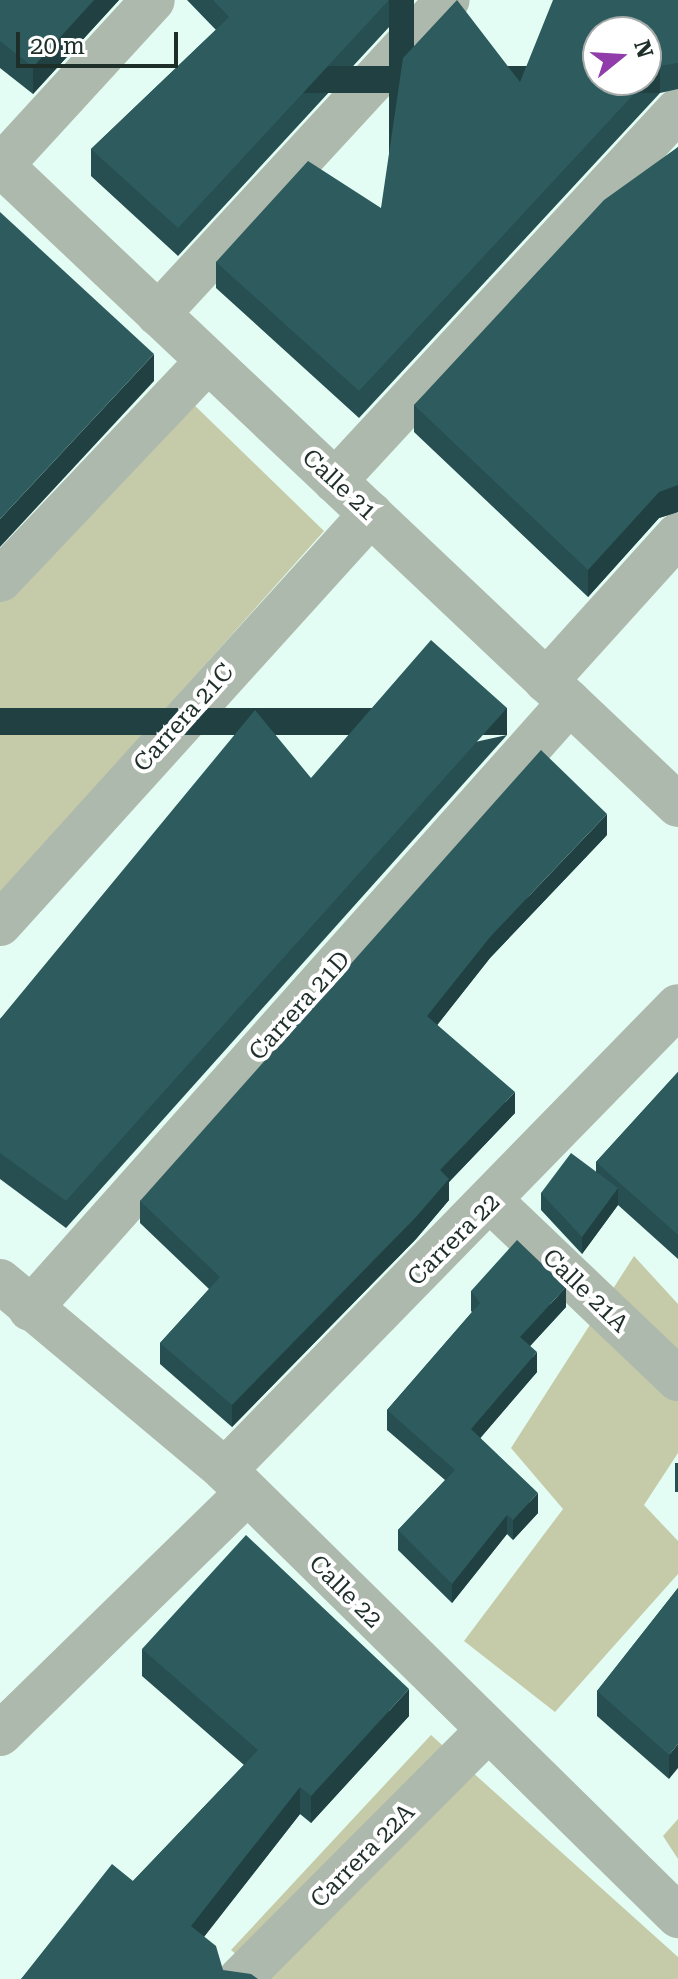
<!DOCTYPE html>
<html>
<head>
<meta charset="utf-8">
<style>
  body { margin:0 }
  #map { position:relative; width:678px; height:1979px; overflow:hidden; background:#e4fdf4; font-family:"Roboto Serif",serif }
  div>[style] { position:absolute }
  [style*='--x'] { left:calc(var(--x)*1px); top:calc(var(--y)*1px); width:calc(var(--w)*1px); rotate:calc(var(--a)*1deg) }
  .green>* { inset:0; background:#c5caa9 }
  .street>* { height:44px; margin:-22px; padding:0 22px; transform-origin:22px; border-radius:22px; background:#aeb9ad }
  .wall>* { inset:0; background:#274e51; transform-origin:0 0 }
  .shaded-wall>* { inset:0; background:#204042; transform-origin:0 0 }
  .building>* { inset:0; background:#2d5b5e }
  span { translate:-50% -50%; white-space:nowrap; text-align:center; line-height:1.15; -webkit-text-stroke:8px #fff; paint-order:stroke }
  .street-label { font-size:24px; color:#1e2e29 }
  .north { position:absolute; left:582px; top:16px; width:80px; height:80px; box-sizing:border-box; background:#fff; border:2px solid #a5aba9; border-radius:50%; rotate:72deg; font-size:22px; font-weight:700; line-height:32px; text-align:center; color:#1e2e29 }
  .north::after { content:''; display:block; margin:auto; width:28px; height:36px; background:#903dab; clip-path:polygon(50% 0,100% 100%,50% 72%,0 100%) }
  .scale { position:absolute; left:16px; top:32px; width:162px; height:36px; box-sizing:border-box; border:4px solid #1e2e29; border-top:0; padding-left:10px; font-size:24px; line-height:28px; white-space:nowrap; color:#1e2e29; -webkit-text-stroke:6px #fff; paint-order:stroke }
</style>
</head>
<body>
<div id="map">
  <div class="green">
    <div style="clip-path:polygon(187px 398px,324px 531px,0 895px,0 601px)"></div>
    <div style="clip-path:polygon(634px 1256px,678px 1304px,678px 1453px,644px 1505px,678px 1541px,678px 1574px,555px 1712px,464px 1641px,563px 1509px,511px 1448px)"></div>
    <div style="clip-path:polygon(431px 1735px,678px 1957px,678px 1979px,266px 1979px,231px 1950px)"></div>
    <div style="clip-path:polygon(678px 1819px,678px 1859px,663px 1836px)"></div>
  </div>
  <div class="street">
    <div style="--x:0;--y:164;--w:933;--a:43.39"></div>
    <div style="--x:0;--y:167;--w:226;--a:-47.5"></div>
    <div style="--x:158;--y:314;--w:427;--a:-47.3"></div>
    <div style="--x:335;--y:481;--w:505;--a:-47.25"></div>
    <div style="--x:0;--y:580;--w:302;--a:-46.5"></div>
    <div style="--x:546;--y:681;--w:197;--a:-47.9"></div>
    <div style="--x:0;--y:924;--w:553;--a:-47.86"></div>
    <div style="--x:492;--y:1202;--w:257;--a:43.6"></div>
    <div style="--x:0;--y:1281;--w:294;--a:40"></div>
    <div style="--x:225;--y:1470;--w:636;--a:44.55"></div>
    <div style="--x:30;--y:1309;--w:812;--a:-48.34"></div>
    <div style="--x:225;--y:1470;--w:648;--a:-45.69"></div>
    <div style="--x:0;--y:1734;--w:345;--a:-44.3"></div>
    <div style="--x:240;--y:1979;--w:347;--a:-45.1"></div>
  </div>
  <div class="wall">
    <div style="clip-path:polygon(0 0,119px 0,33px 94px,0 68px)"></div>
    <div style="clip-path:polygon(187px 0,414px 0,178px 256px,91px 176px,91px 149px,216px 30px)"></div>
    <div style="clip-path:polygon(678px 0,678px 89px,660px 93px,359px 418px,216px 288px,216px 262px,381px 208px,520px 82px)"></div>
    <div style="clip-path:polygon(678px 147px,678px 512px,659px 518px,588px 597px,414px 432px,414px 405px)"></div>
    <div style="clip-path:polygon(507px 735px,66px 1228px,0 1179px,0 1019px,311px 778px)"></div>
    <div style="clip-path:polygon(607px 835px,490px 958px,437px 1025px,515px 1113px,449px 1182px,449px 1200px,416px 1239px,232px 1427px,160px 1364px,160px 1343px,209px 1289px,140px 1223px,140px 1201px)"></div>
    <div style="clip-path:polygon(678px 1072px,678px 1259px,618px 1205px,582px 1254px,541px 1210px,541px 1193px,596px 1172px,596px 1162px)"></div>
    <div style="clip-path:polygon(471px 1291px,566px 1307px,530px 1346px,537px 1372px,480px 1438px,538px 1513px,513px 1540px,507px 1534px,452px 1603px,398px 1550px,398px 1530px,445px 1480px,387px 1430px,387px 1410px,472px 1312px,471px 1311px)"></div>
    <div style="left:678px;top:1463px;width:29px;height:3px;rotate:90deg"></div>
    <div style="clip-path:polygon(678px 1588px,669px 1779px,597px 1716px,597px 1691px)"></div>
    <div style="clip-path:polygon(142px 1649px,409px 1716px,311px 1823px,300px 1814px,204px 1937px,223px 1970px,21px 1979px,133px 1881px,244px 1765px,142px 1676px)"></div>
  </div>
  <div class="shaded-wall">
    <div style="clip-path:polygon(94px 0,119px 0,33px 94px,33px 67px)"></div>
    <div style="left:389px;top:0;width:25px;height:311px"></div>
    <div style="left:660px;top:66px;width:27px;height:443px;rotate:90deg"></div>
    <div style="clip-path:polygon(154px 354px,154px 381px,0 547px,0 519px)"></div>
    <div style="clip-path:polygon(678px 485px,678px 512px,659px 518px,588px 597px,588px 570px,659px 492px)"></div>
    <div style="left:507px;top:708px;width:27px;height:661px;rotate:90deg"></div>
    <div style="clip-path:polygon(607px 814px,607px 835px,490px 958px,427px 1038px,427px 1016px,490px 937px)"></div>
    <div style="clip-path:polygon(515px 1092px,515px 1113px,449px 1182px,449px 1200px,416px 1239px,232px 1427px,232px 1405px,440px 1170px)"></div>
    <div style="clip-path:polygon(618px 1188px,618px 1205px,582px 1254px,582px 1237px)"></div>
    <div style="clip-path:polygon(566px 1287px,566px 1307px,520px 1357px,520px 1337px)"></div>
    <div style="clip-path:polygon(537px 1352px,537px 1372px,471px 1449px,471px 1429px)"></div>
    <div style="clip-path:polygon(538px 1493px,538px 1513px,513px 1540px,513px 1520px)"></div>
    <div style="clip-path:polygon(507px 1515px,507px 1534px,452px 1603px,452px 1584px)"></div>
    <div style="clip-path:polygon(409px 1689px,409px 1716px,311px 1823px,311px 1796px)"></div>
    <div style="clip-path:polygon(678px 1744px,678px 1768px,669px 1779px,669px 1755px)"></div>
    <div style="clip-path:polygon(300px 1787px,300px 1814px,191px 1953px,191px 1926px)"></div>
  </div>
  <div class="building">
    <div style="clip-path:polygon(0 0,94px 0,33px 67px,0 41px)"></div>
    <div style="clip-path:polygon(213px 0,389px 0,178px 228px,91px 149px,229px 17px)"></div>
    <div style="clip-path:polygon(evenodd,457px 0,520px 82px,553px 0,678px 0,678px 63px,660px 66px,359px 391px,216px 262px,308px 161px,381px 208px,403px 58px,457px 0,598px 32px,646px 32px,646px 80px,598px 80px,598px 32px)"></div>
    <div style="clip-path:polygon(678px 147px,678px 485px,659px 492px,588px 570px,414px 405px,604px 200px)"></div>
    <div style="clip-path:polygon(0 212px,154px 354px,0 519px)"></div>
    <div style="clip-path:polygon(431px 640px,507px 708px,66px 1201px,0 1153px,0 1019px,255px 710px,311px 778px)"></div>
    <div style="clip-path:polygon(541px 750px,607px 814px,490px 937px,427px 1016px,515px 1092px,440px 1170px,449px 1179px,416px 1217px,232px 1405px,160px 1343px,220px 1277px,140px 1201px)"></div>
    <div style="clip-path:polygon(678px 1072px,678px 1235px,596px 1162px)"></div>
    <div style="clip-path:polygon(571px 1153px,618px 1188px,582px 1237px,541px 1193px)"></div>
    <div style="clip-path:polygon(517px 1240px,566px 1287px,520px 1337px,537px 1352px,471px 1429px,538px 1493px,513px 1520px,507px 1515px,452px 1584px,398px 1530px,455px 1470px,387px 1410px,480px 1303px,471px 1291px)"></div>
    <div style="clip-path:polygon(246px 1535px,409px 1689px,311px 1796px,300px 1787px,191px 1926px,216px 1946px,223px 1970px,251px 1974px,258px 1979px,21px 1979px,112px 1864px,133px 1881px,258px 1750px,142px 1649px)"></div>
    <div style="clip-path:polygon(678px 1588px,678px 1744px,669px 1755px,597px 1691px)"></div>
  </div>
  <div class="street-label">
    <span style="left:339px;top:485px;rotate:43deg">Calle 21</span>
    <span style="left:184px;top:718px;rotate:-48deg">Carrera 21C</span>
    <span style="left:300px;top:1006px;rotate:-48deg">Carrera 21D</span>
    <span style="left:454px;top:1240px;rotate:-45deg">Carrera 22</span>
    <span style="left:585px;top:1291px;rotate:44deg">Calle 21A</span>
    <span style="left:345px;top:1592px;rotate:45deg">Calle 22</span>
    <span style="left:363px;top:1856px;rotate:-45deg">Carrera 22A</span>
  </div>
  <div class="north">N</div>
  <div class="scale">20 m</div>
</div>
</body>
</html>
